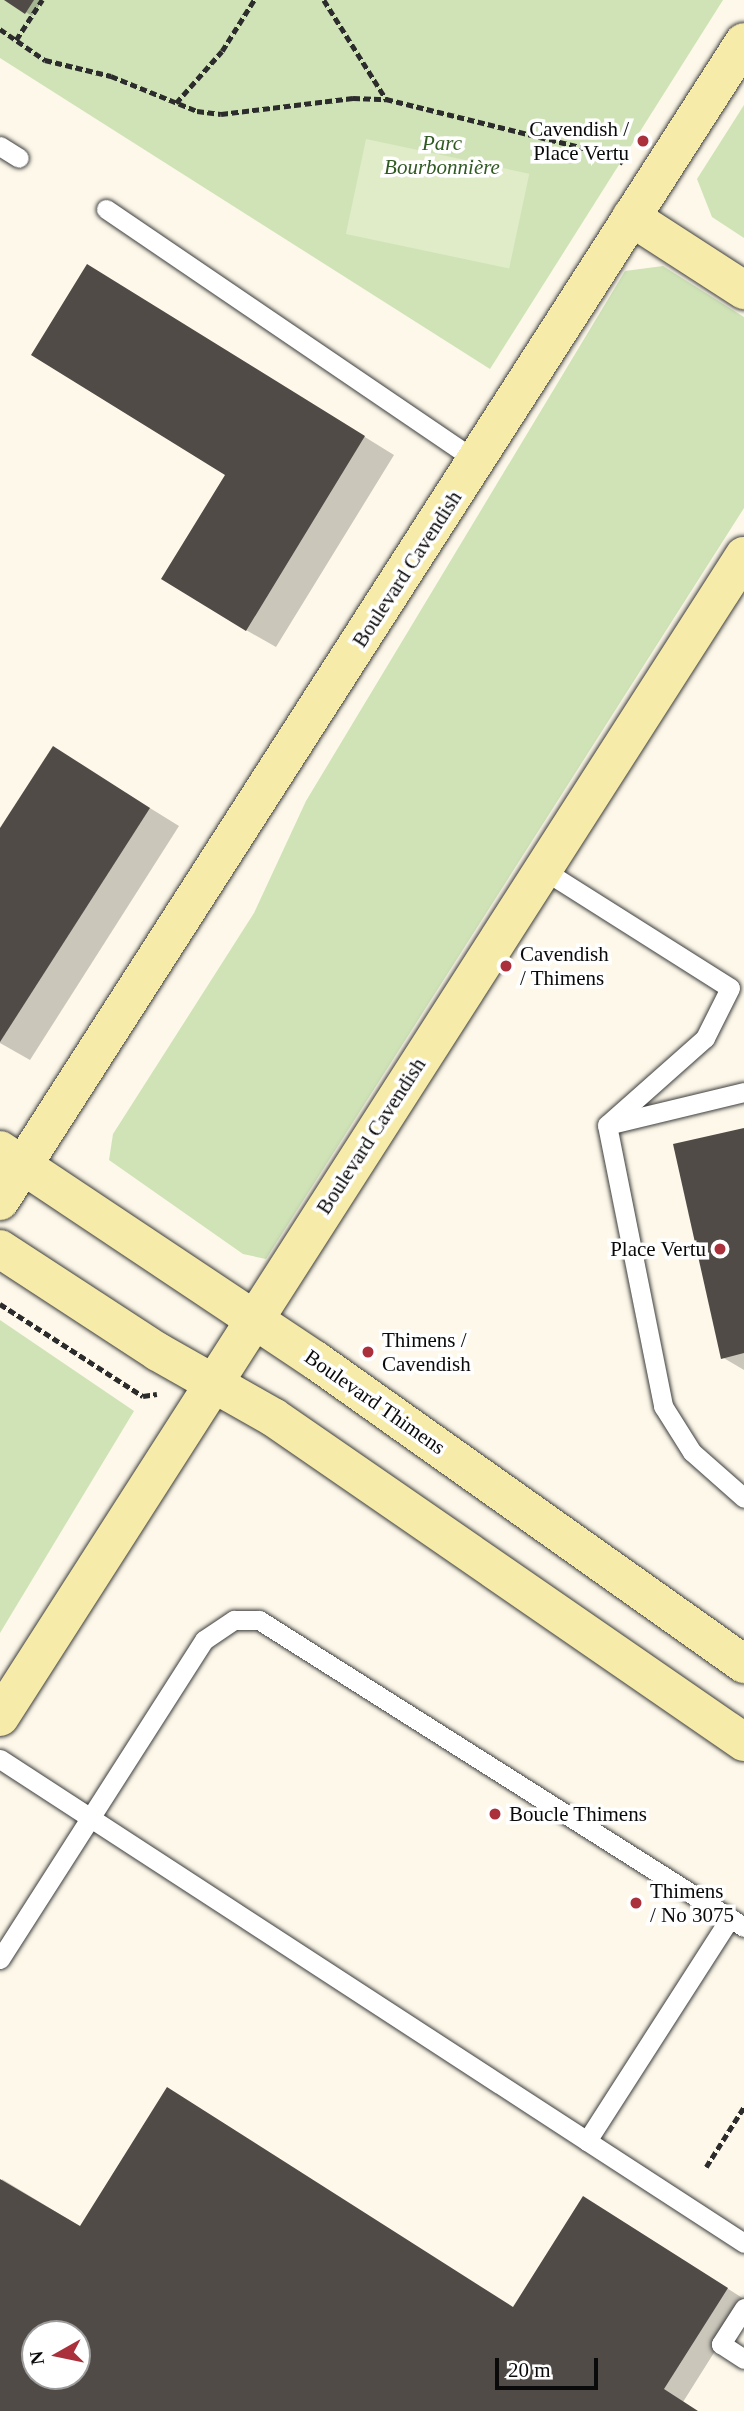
<!DOCTYPE html>
<html>
<head>
<meta charset="utf-8">
<style>
  body { margin:0 }
  #map { position:relative; width:744px; height:2411px; overflow:hidden; background:#fdf8e9; font-family:Georgia,serif }
  div>[style] { position:absolute }
  [style*='--x'] { left:calc(var(--x)*1px); top:calc(var(--y)*1px); width:calc(var(--w)*1px); rotate:calc(var(--a)*1deg) }
  .green>* { inset:0; background:#cfe3b7 }
  .pitch>* { inset:0; background:#e0ebc7; transform-origin:0 0 }
  .shadow>* { inset:0; background:#0003 }
  .building>* { inset:0; background:#514b47 }
  .path>* { height:4.5px; margin-top:-2.25px; transform-origin:0; background:repeating-linear-gradient(90deg,#2c2c2c 0 7px,transparent 0 10.5px) }
  .roads { filter:drop-shadow(0 0 2px #3d3d3d) drop-shadow(0 0 2px #3d3d3d) }
  .lane>* { height:19px; margin:-9.5px; padding:0 9.5px; transform-origin:9.5px; border-radius:9.5px; background:#fff }
  .secondary>* { height:38px; margin:-19px; padding:0 19px; transform-origin:19px; border-radius:19px; background:#f7ebaa }
  .dots>* { width:19px; height:19px; translate:-50% -50%; box-sizing:border-box; border:4px solid #fff; border-radius:50% }
  span { translate:-50% -50%; white-space:nowrap; text-align:center; line-height:1.15; -webkit-text-stroke:7px #fff; paint-order:stroke }
  .poi-label { font-size:21px; color:#0a0a0a }
  .right { translate:-100% -50%; text-align:right }
  .left { translate:0 -50%; text-align:left }
  .park-label { font-size:21px; color:#305a22; font-style:italic }
  .street-label { font-size:21px; color:#0a0a0a }
  .north { position:absolute; left:21px; top:2320px; width:70px; height:70px; box-sizing:border-box; background:#fff; border:2px solid #9d9d9d; border-radius:50%; rotate:261deg; font-size:19px; font-weight:700; line-height:28px; text-align:center; color:#0a0a0a }
  .north::after { content:''; display:block; margin:auto; width:24px; height:32px; background:#aa313c; clip-path:polygon(50% 0,100% 100%,50% 72%,0 100%) }
  .scale { position:absolute; left:495px; top:2358px; width:103px; height:32px; box-sizing:border-box; border:4px solid #0a0a0a; border-top:0; padding-left:9px; font-size:21px; line-height:24px; white-space:nowrap; color:#0a0a0a; -webkit-text-stroke:5px #fff; paint-order:stroke }
</style>
</head>
<body>
<div id="map">
  <div class="green">
    <div style="clip-path:polygon(0 0,723px 0,490px 369px,0 58px)"></div>
    <div style="clip-path:polygon(744px 105px,744px 238px,712px 217px,697px 179px)"></div>
    <div style="clip-path:polygon(663px 266px,744px 317px,744px 508px,266px 1259px,243px 1254px,109px 1160px,113px 1134px,254px 913px,306px 801px,625px 271px)"></div>
    <div style="clip-path:polygon(0 1320px,134px 1411px,0 1633px)"></div>
  </div>
  <div class="pitch">
    <div style="left:366px;top:139px;width:167px;height:97px;rotate:12deg"></div>
  </div>
  <div class="shadow">
    <div style="clip-path:polygon(7px 0,43px 0,32px 16px)"></div>
    <div style="clip-path:polygon(117px 284px,394px 455px,276px 647px,246px 630px,228px 474px)"></div>
    <div style="clip-path:polygon(53px 748px,179px 826px,30px 1060px,0 1043px,0 831px)"></div>
    <div style="clip-path:polygon(744px 1130px,744px 1370px,722px 1357px)"></div>
    <div style="clip-path:polygon(evenodd,2px 2179px,81px 2227px,514px 2308px,603px 2209px,744px 2299px,744px 2305px,683px 2402px,697px 2411px,0 2411px,2px 2179px,35px 2334px,77px 2334px,77px 2376px,35px 2376px,35px 2334px)"></div>
  </div>
  <div class="building">
    <div style="clip-path:polygon(4px 0,34px 0,25px 14px)"></div>
    <div style="clip-path:polygon(87px 264px,365px 436px,246px 631px,161px 579px,225px 475px,31px 355px)"></div>
    <div style="clip-path:polygon(53px 746px,150px 808px,0 1042px,0 828px)"></div>
    <div style="clip-path:polygon(744px 1128px,744px 1353px,721px 1359px,673px 1144px)"></div>
    <div style="clip-path:polygon(evenodd,167px 2087px,513px 2307px,583px 2196px,728px 2288px,664px 2389px,698px 2411px,0 2411px,0 2179px,80px 2226px,167px 2087px,35px 2334px,77px 2334px,77px 2376px,35px 2376px,35px 2334px)"></div>
  </div>
  <div class="path">
    <div style="--x:324;--y:0;--w:117;--a:57.9"></div>
    <div style="--x:0;--y:29;--w:55;--a:34.6"></div>
    <div style="--x:45;--y:60;--w:68;--a:13.6"></div>
    <div style="--x:111;--y:76;--w:93;--a:22.1"></div>
    <div style="--x:197;--y:111;--w:24;--a:7"></div>
    <div style="--x:221;--y:114;--w:133;--a:-6.9"></div>
    <div style="--x:353;--y:98;--w:33;--a:2"></div>
    <div style="--x:386;--y:99;--w:234;--a:13.9"></div>
    <div style="--x:613;--y:155;--w:13;--a:39"></div>
    <div style="--x:16;--y:40;--w:48;--a:-57"></div>
    <div style="--x:176;--y:103;--w:69;--a:-48.5"></div>
    <div style="--x:222;--y:51;--w:60;--a:-57.9"></div>
    <div style="--x:0;--y:1304;--w:170;--a:32.8"></div>
    <div style="--x:143;--y:1396;--w:14;--a:-8"></div>
    <div style="--x:706;--y:2167;--w:71;--a:-57.7"></div>
  </div>
  <div class="roads">
    <div class="lane">
      <div style="--x:0;--y:146;--w:22;--a:32"></div>
      <div style="--x:106;--y:209;--w:447;--a:34.2"></div>
      <div style="--x:542;--y:869;--w:222;--a:32.3"></div>
      <div style="--x:730;--y:988;--w:56;--a:116.6"></div>
      <div style="--x:705;--y:1038;--w:131;--a:138.4"></div>
      <div style="--x:607;--y:1125;--w:287;--a:78.7"></div>
      <div style="--x:663;--y:1406;--w:54;--a:57.8"></div>
      <div style="--x:692;--y:1452;--w:69;--a:41.5"></div>
      <div style="--x:611;--y:1124;--w:137;--a:-13.5"></div>
      <div style="--x:0;--y:1759;--w:700;--a:33.05"></div>
      <div style="--x:730;--y:1918;--w:265;--a:122.7"></div>
      <div style="--x:587;--y:2141;--w:187;--a:33"></div>
      <div style="--x:0;--y:1959;--w:379;--a:-57.4"></div>
      <div style="--x:204;--y:1640;--w:36;--a:-34"></div>
      <div style="--x:234;--y:1620;--w:25;--a:0"></div>
      <div style="--x:259;--y:1620;--w:574;--a:32.33"></div>
      <div style="--x:744;--y:2308;--w:43;--a:122.6"></div>
      <div style="--x:721;--y:2344;--w:27;--a:33"></div>
    </div>
    <div class="secondary">
      <div style="--x:631;--y:217;--w:135;--a:32.9"></div>
      <div style="--x:0;--y:1150;--w:379;--a:33.7"></div>
      <div style="--x:315;--y:1360;--w:526;--a:35.32"></div>
      <div style="--x:0;--y:1201;--w:1377;--a:-57.3"></div>
      <div style="--x:0;--y:1249;--w:189;--a:33.1"></div>
      <div style="--x:158;--y:1352;--w:132;--a:29.5"></div>
      <div style="--x:273;--y:1417;--w:572;--a:34.61"></div>
      <div style="--x:0;--y:1717;--w:1379;--a:-57.35"></div>
    </div>
  </div>
  <div class="dots">
    <div style="left:643px;top:141px;background:#aa313c"></div>
    <div style="left:506px;top:966px;background:#aa313c"></div>
    <div style="left:720px;top:1249px;background:#aa313c"></div>
    <div style="left:368px;top:1352px;background:#aa313c"></div>
    <div style="left:495px;top:1814px;background:#aa313c"></div>
    <div style="left:636px;top:1903px;background:#aa313c"></div>
  </div>
  <div class="poi-label">
    <span class="right" style="left:629px;top:141px">Cavendish /<br>Place Vertu</span>
    <span class="left" style="left:520px;top:966px">Cavendish<br>/ Thimens</span>
    <span class="right" style="left:706px;top:1249px">Place Vertu</span>
    <span class="left" style="left:382px;top:1352px">Thimens /<br>Cavendish</span>
    <span class="left" style="left:509px;top:1814px">Boucle Thimens</span>
    <span class="left" style="left:650px;top:1903px">Thimens<br>/ No 3075</span>
  </div>
  <div class="park-label">
    <span style="left:442px;top:155px">Parc<br>Bourbonnière</span>
  </div>
  <div class="street-label">
    <span style="left:407px;top:569px;rotate:-57deg">Boulevard Cavendish</span>
    <span style="left:371px;top:1136px;rotate:-57deg">Boulevard Cavendish</span>
    <span style="left:375px;top:1402px;rotate:35deg">Boulevard Thimens</span>
  </div>
  <div class="north">N</div>
  <div class="scale">20 m</div>
</div>
</body>
</html>
